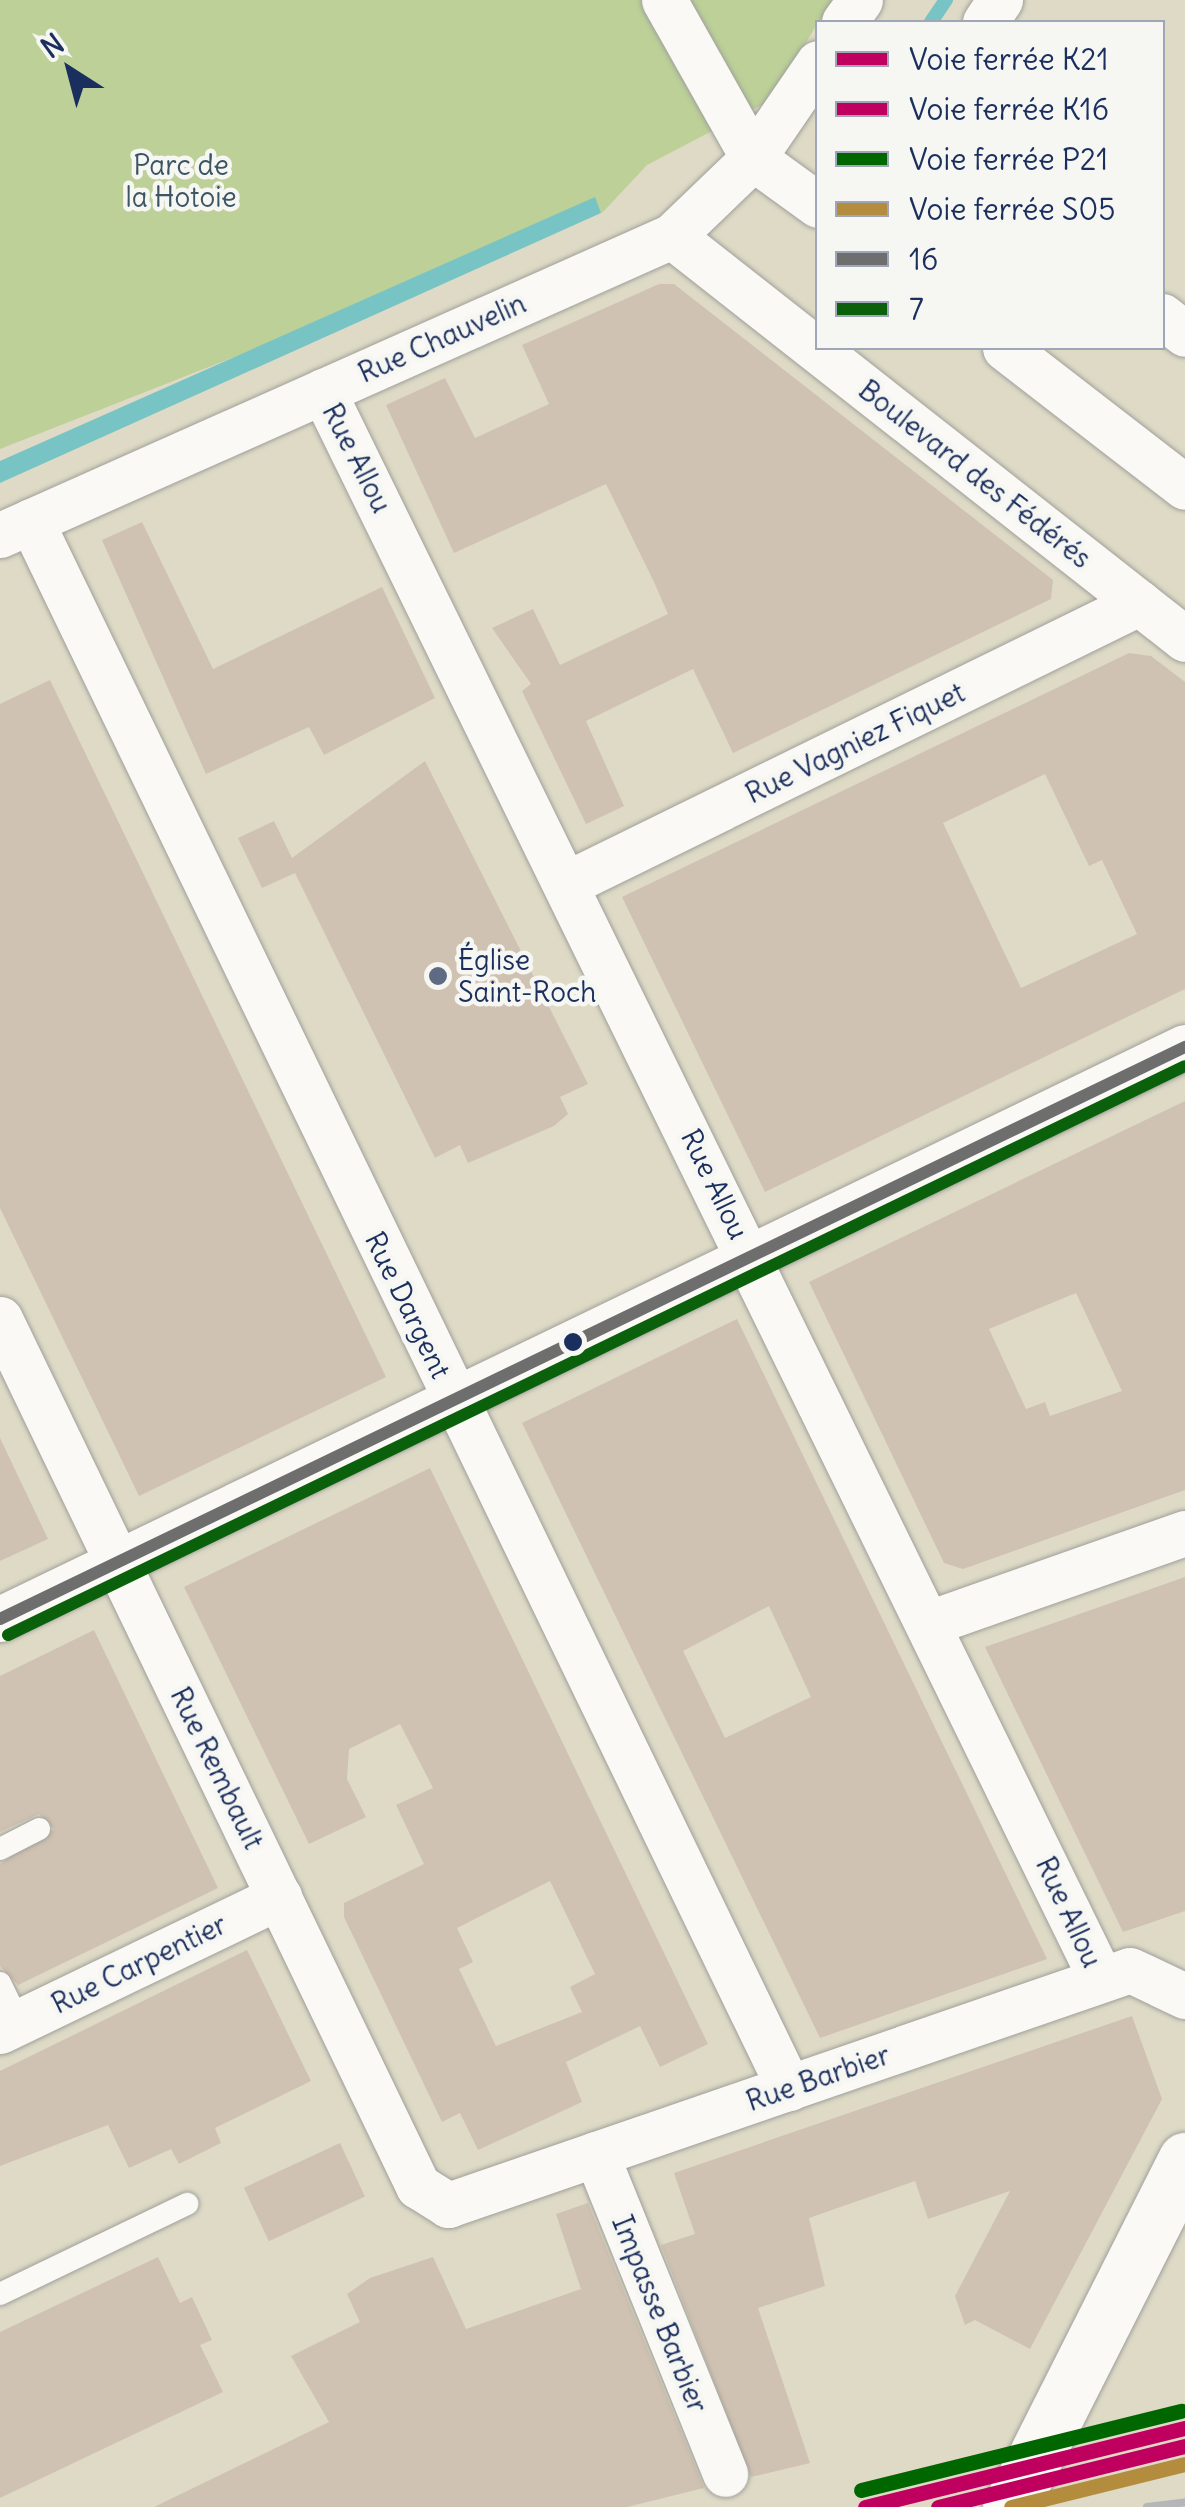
<!DOCTYPE html>
<html>
<head>
<meta charset="utf-8">
<style>
  body { margin:0 }
  #map { position:relative; width:1185px; height:2507px; overflow:hidden; background:#dedac6; font-family:Delius,sans-serif }
  div>[style] { position:absolute }
  [style*='--x'] { left:calc(var(--x)*1px); top:calc(var(--y)*1px); width:calc(var(--w)*1px); rotate:calc(var(--a)*1deg) }
  .green>* { inset:0; background:#bcd098 }
  .water>* { inset:0; background:#78c4c5 }
  .stream>* { height:14px; margin:-7px; padding:0 7px; transform-origin:7px; border-radius:7px; background:#78c4c5 }
  .building>* { inset:0; background:#d0c2b2; transform-origin:0 0 }
  .roads { filter:drop-shadow(0 0 2px #9fa09a) drop-shadow(0 0 2px #9fa09a) }
  .lane>* { height:22px; margin:-11px; padding:0 11px; transform-origin:11px; border-radius:11px; background:#faf9f6 }
  .street>* { height:45px; margin:-22.5px; padding:0 22.5px; transform-origin:22.5px; border-radius:22.5px; background:#faf9f6 }
  .secondary>* { height:55px; margin:-27.5px; padding:0 27.5px; transform-origin:27.5px; border-radius:27.5px; background:#faf9f6 }
  .rail>* { height:8px; margin:-4px; padding:0 4px; transform-origin:4px; border-radius:4px; background:#b4b6b8 }
  .bus-1>* { height:12px; margin:-6px; padding:0 6px; transform-origin:6px; border-radius:6px; background:#6e6e6e }
  .bus-2>* { height:12px; margin:-6px; padding:0 6px; transform-origin:6px; border-radius:6px; background:#0b610b }
  .rail-1>* { height:15px; margin:-7.5px; padding:0 7.5px; transform-origin:7.5px; border-radius:7.5px; background:#bf005f }
  .rail-2>* { height:15px; margin:-7.5px; padding:0 7.5px; transform-origin:7.5px; border-radius:7.5px; background:#bf005f }
  .rail-3>* { height:15px; margin:-7.5px; padding:0 7.5px; transform-origin:7.5px; border-radius:7.5px; background:#060 }
  .rail-4>* { height:15px; margin:-7.5px; padding:0 7.5px; transform-origin:7.5px; border-radius:7.5px; background:#b48c3e }
  .dots>* { width:28px; height:28px; translate:-50% -50%; box-sizing:border-box; border:5px solid #f6f6f2; border-radius:50% }
  span { translate:-50% -50%; white-space:nowrap; text-align:center; line-height:1.15; -webkit-text-stroke:9px #f6f6f2; paint-order:stroke }
  .park-label { font-size:28px; color:#3c5563 }
  .street-label { font-size:28px; color:#1b2f5e }
  .poi-label { font-size:28px; color:#1b2f5e }
  .left { translate:0 -50%; text-align:left }
  .legend { position:absolute; left:815px; top:20px; width:350px; height:330px; box-sizing:border-box; background:#f6f6f2; border:2px solid #9ea6b7; margin:0; padding:12px 18px; list-style:none; font-size:30px; color:#1b2f5e }
  .legend li { display:flex; align-items:center; gap:20px; height:50px }
  .legend b { width:50px; border:2px solid #9ea6b7 }
  .north { position:absolute; left:20px; top:20px; width:100px; height:100px; -webkit-text-stroke:8px #f6f6f2; paint-order:stroke; rotate:324deg; font-size:28px; font-weight:700; line-height:40px; text-align:center; color:#1b2f5e }
  .north::after { content:''; display:block; margin:auto; width:35px; height:45px; background:#1b2f5e; clip-path:polygon(50% 0,100% 100%,50% 72%,0 100%) }
</style>
</head>
<body>
<div id="map">
  <div class="green">
    <div style="clip-path:polygon(0 0,842px 0,818px 22px,775px 98px,647px 165px,603px 212px,0 449px)"></div>
  </div>
  <div class="water">
    <div style="clip-path:polygon(595px 197px,601px 213px,0 483px,0 461px)"></div>
  </div>
  <div class="stream">
    <div style="--x:931;--y:22;--w:27;--a:-56"></div>
  </div>
  <div class="building">
    <div style="clip-path:polygon(659px 284px,674px 284px,1053px 580px,1051px 599px,733px 753px,693px 669px,586px 721px,624px 806px,586px 824px,522px 691px,531px 684px,492px 628px,533px 609px,560px 665px,668px 614px,654px 582px,606px 484px,454px 553px,386px 405px,445px 378px,475px 438px,549px 404px,522px 345px)"></div>
    <div style="clip-path:polygon(142px 522px,213px 669px,382px 587px,435px 698px,324px 755px,309px 727px,206px 774px,102px 540px)"></div>
    <div style="clip-path:polygon(evenodd,1129px 653px,1151px 656px,1185px 682px,1185px 989px,765px 1192px,622px 897px,1129px 653px,1045px 774px,1089px 866px,1102px 860px,1137px 934px,1021px 988px,943px 823px,1045px 774px)"></div>
    <div style="clip-path:polygon(50px 680px,386px 1377px,139px 1496px,0 1208px,0 704px)"></div>
    <div style="clip-path:polygon(425px 761px,588px 1084px,560px 1097px,568px 1114px,554px 1126px,468px 1163px,460px 1145px,435px 1158px,295px 873px,262px 888px,238px 838px,274px 821px,292px 858px)"></div>
    <div style="clip-path:polygon(evenodd,1185px 1101px,1185px 1490px,963px 1569px,944px 1563px,809px 1282px,1185px 1101px,1076px 1293px,1122px 1391px,1050px 1416px,1045px 1402px,1026px 1409px,989px 1329px,1076px 1293px)"></div>
    <div style="clip-path:polygon(evenodd,737px 1319px,1047px 1959px,820px 2038px,522px 1423px,737px 1319px,769px 1606px,811px 1697px,725px 1738px,683px 1651px,769px 1606px)"></div>
    <div style="clip-path:polygon(0 1438px,48px 1539px,0 1561px)"></div>
    <div style="clip-path:polygon(evenodd,430px 1468px,708px 2044px,660px 2067px,640px 2026px,566px 2062px,582px 2102px,478px 2150px,460px 2113px,442px 2122px,344px 1917px,344px 1903px,424px 1864px,396px 1805px,433px 1788px,400px 1724px,349px 1749px,347px 1779px,366px 1817px,309px 1844px,184px 1587px,430px 1468px,550px 1881px,595px 1974px,570px 1987px,582px 2012px,496px 2046px,459px 1969px,473px 1962px,457px 1928px,550px 1881px)"></div>
    <div style="clip-path:polygon(1185px 1577px,1185px 1911px,1123px 1932px,985px 1647px)"></div>
    <div style="clip-path:polygon(94px 1630px,218px 1888px,18px 1985px,0 1966px,0 1864px,54px 1829px,39px 1814px,0 1832px,0 1676px)"></div>
    <div style="clip-path:polygon(247px 1950px,311px 2081px,215px 2128px,221px 2143px,179px 2164px,171px 2149px,129px 2168px,108px 2125px,0 2166px,0 2071px)"></div>
    <div style="clip-path:polygon(1132px 2016px,1162px 2099px,1030px 2349px,975px 2320px,965px 2325px,955px 2296px,1010px 2191px,928px 2219px,915px 2181px,809px 2218px,825px 2286px,758px 2308px,810px 2463px,751px 2477px,661px 2245px,695px 2234px,674px 2173px)"></div>
    <div style="left:340px;top:2143px;width:59px;height:106px;rotate:65deg"></div>
    <div style="clip-path:polygon(588px 2203px,704px 2488px,627px 2507px,154px 2507px,329px 2422px,291px 2356px,360px 2322px,347px 2294px,370px 2278px,433px 2257px,466px 2329px,581px 2289px,556px 2214px)"></div>
    <div style="clip-path:polygon(158px 2257px,180px 2303px,192px 2297px,212px 2340px,200px 2345px,223px 2392px,0 2498px,0 2332px)"></div>
  </div>
  <div class="roads">
    <div class="lane">
      <div style="--x:0;--y:1849;--w:44;--a:-27.1"></div>
      <div style="--x:0;--y:1983;--w:43;--a:64"></div>
      <div style="--x:0;--y:2294;--w:208;--a:-25.7"></div>
    </div>
    <div class="street">
      <div style="--x:664;--y:0;--w:181;--a:60.6"></div>
      <div style="--x:753;--y:158;--w:80;--a:35.9"></div>
      <div style="--x:844;--y:22;--w:27;--a:-54"></div>
      <div style="--x:985;--y:22;--w:27;--a:-56"></div>
      <div style="--x:672;--y:236;--w:652;--a:38.15"></div>
      <div style="--x:1162;--y:316;--w:29;--a:38"></div>
      <div style="--x:1005;--y:348;--w:227;--a:37.7"></div>
      <div style="--x:323;--y:391;--w:1768;--a:63.9"></div>
      <div style="--x:31;--y:521;--w:1741;--a:64.19"></div>
      <div style="--x:0;--y:535;--w:736;--a:-23.99"></div>
      <div style="--x:672;--y:236;--w:112;--a:-43.9"></div>
      <div style="--x:753;--y:158;--w:115;--a:-55.6"></div>
      <div style="--x:570;--y:882;--w:634;--a:-26.12"></div>
      <div style="--x:0;--y:1319;--w:963;--a:64.26"></div>
      <div style="--x:418;--y:2186;--w:36;--a:32"></div>
      <div style="--x:448;--y:2205;--w:721;--a:-19.01"></div>
      <div style="--x:1130;--y:1970;--w:61;--a:25.3"></div>
      <div style="--x:0;--y:1619;--w:1316;--a:-25.77"></div>
      <div style="--x:932;--y:1622;--w:268;--a:-19.4"></div>
      <div style="--x:0;--y:2031;--w:310;--a:-25.7"></div>
      <div style="--x:596;--y:2154;--w:345;--a:68"></div>
    </div>
    <div class="secondary">
      <div style="--x:1010;--y:2507;--w:389;--a:-63.2"></div>
    </div>
  </div>
  <div class="rail">
    <div style="--x:1147;--y:2507;--w:38;--a:-7"></div>
  </div>
  <div class="bus-1">
    <div style="--x:0;--y:1619;--w:1316;--a:-25.77"></div>
  </div>
  <div class="bus-2">
    <div style="--x:8;--y:1635;--w:1307;--a:-25.8"></div>
  </div>
  <div class="rail-1">
    <div style="--x:865;--y:2507;--w:330;--a:-13.9"></div>
  </div>
  <div class="rail-2">
    <div style="--x:938;--y:2507;--w:254;--a:-13.9"></div>
  </div>
  <div class="rail-3">
    <div style="--x:861;--y:2490;--w:330;--a:-13.9"></div>
  </div>
  <div class="rail-4">
    <div style="--x:1011;--y:2507;--w:179;--a:-13.9"></div>
  </div>
  <div class="dots">
    <div style="left:438px;top:976px;background:#5f6b82"></div>
    <div style="left:573px;top:1342px;background:#1b2f5e"></div>
  </div>
  <div class="park-label">
    <span style="left:181px;top:181px">Parc de<br>la Hotoie</span>
  </div>
  <div class="street-label">
    <span style="left:442px;top:338px;rotate:-24deg">Rue Chauvelin</span>
    <span style="left:357px;top:458px;rotate:63deg">Rue Allou</span>
    <span style="left:975px;top:474px;rotate:38deg">Boulevard des Fédérés</span>
    <span style="left:855px;top:743px;rotate:-26deg">Rue Vagniez Fiquet</span>
    <span style="left:715px;top:1184px;rotate:64deg">Rue Allou</span>
    <span style="left:408px;top:1305px;rotate:64deg">Rue Dargent</span>
    <span style="left:217px;top:1768px;rotate:64deg">Rue Rembault</span>
    <span style="left:1069px;top:1912px;rotate:65deg">Rue Allou</span>
    <span style="left:139px;top:1964px;rotate:-26deg">Rue Carpentier</span>
    <span style="left:818px;top:2078px;rotate:-19deg">Rue Barbier</span>
    <span style="left:660px;top:2314px;rotate:68deg">Impasse Barbier</span>
  </div>
  <div class="poi-label">
    <span class="left" style="left:458px;top:976px">Église<br>Saint-Roch</span>
  </div>
  <ul class="legend">
  <li><b style="height:12px;background:#bf005f"></b>Voie ferrée K21</li>
  <li><b style="height:12px;background:#bf005f"></b>Voie ferrée K16</li>
  <li><b style="height:12px;background:#060"></b>Voie ferrée P21</li>
  <li><b style="height:12px;background:#b48c3e"></b>Voie ferrée S05</li>
  <li><b style="height:12px;background:#6e6e6e"></b>16</li>
  <li><b style="height:12px;background:#0b610b"></b>7</li>
  </ul>
  <div class="north">N</div>
</div>
</body>
</html>
